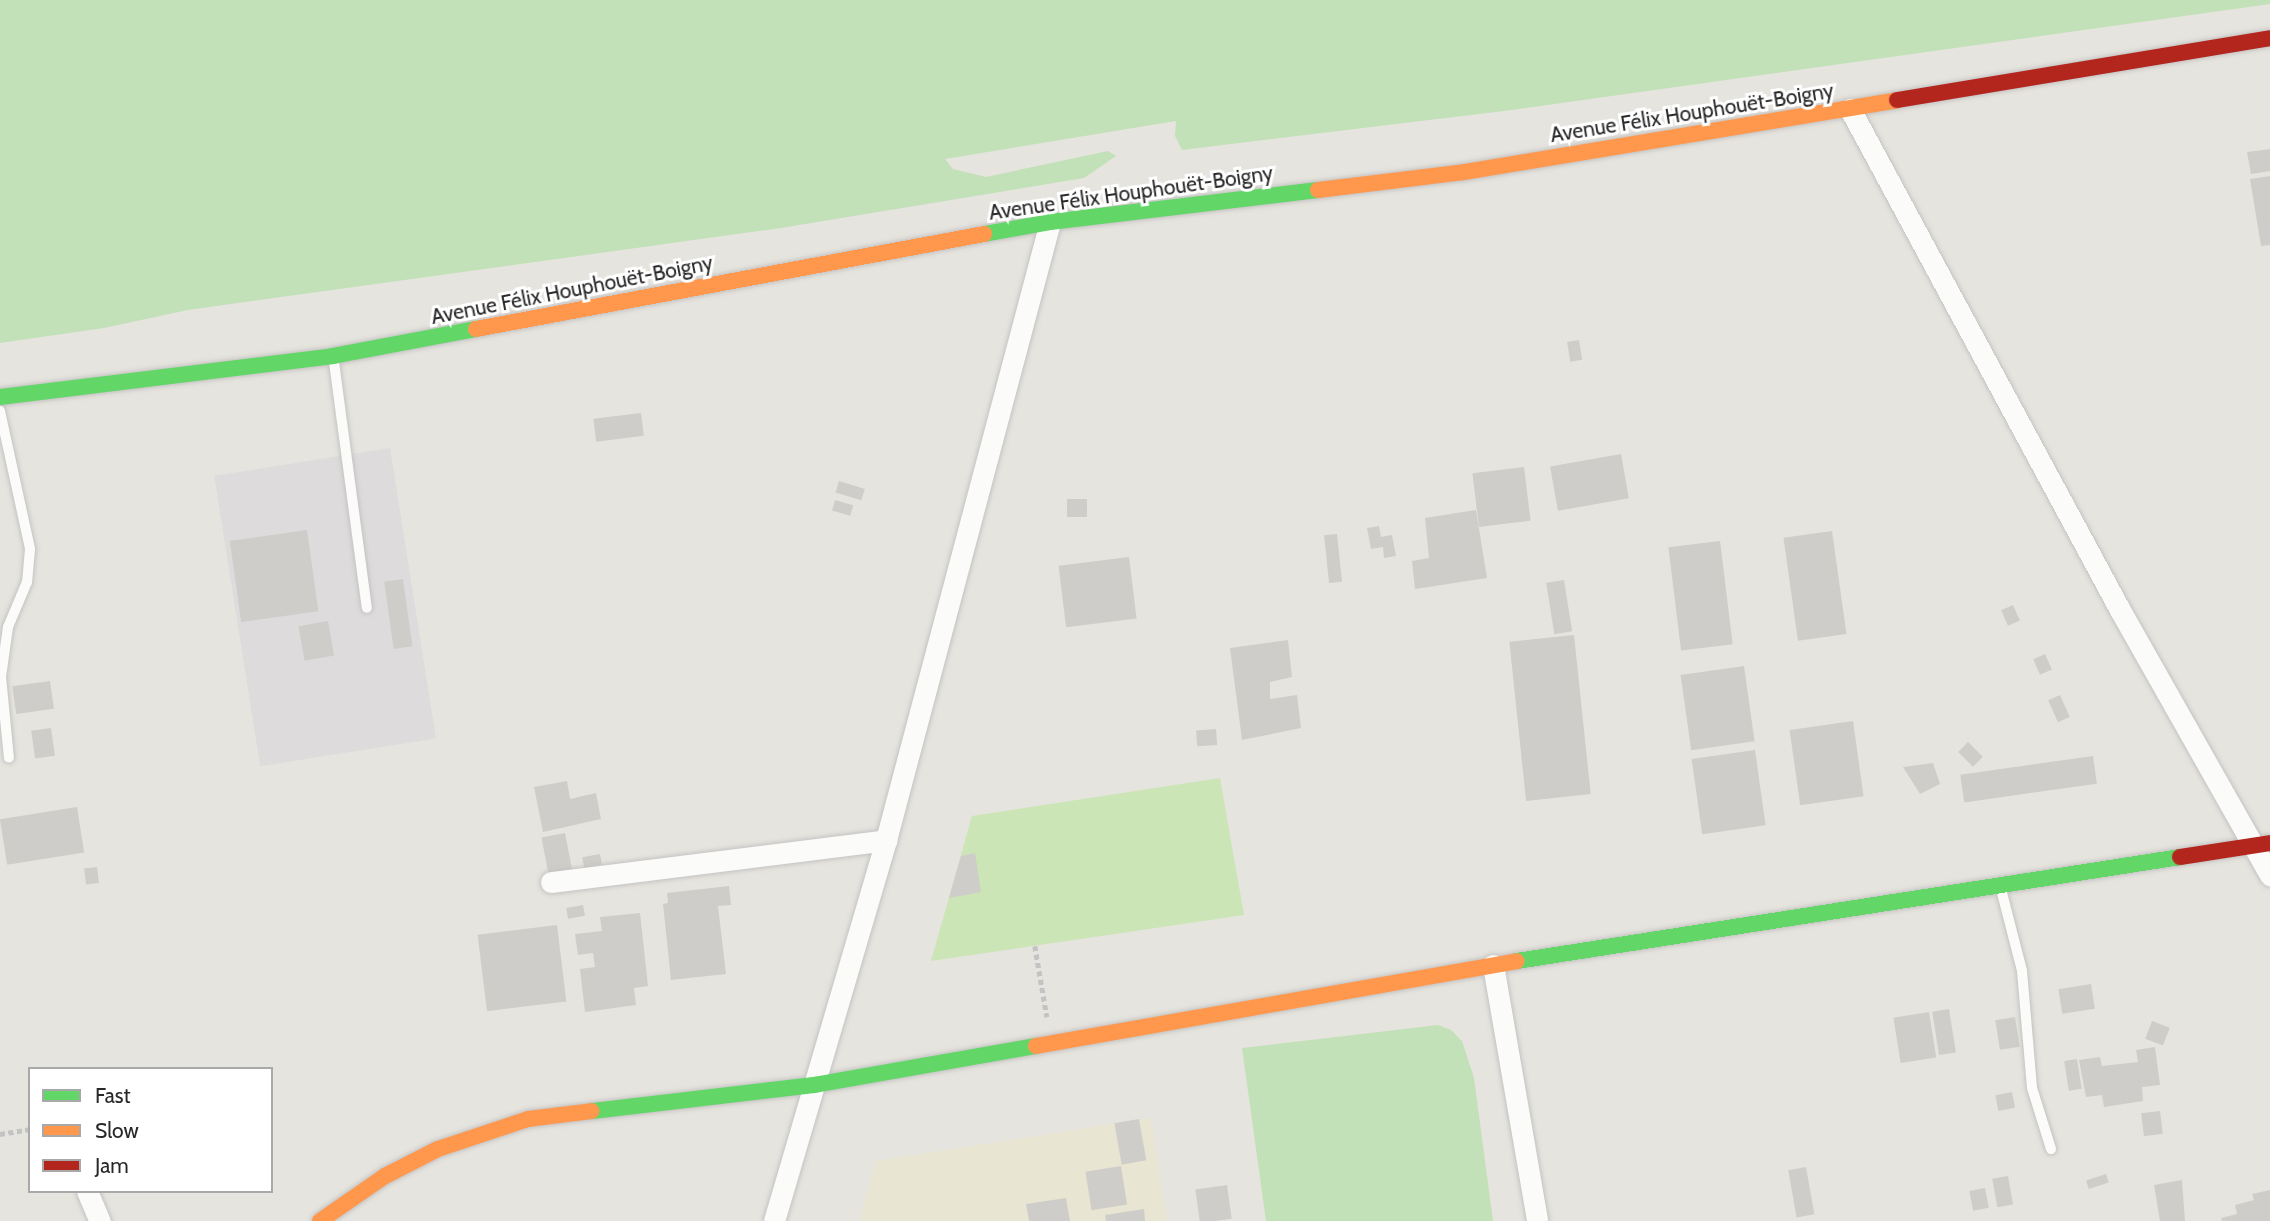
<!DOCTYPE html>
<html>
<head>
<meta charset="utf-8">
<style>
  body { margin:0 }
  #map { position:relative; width:2270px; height:1221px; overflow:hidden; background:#e6e4de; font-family:Cabin,sans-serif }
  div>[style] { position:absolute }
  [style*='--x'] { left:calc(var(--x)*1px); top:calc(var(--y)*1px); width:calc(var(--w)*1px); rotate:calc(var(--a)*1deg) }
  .industrial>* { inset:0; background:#dedbdd; transform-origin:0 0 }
  .education>* { inset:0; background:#e9e5d3 }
  .green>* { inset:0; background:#c2e1b8 }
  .pitch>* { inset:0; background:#cce5b6 }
  .building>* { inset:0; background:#cfcdc9; transform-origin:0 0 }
  .path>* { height:4.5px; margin-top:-2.25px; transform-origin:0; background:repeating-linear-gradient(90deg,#c4c3c3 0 5px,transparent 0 8.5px) }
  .roads { filter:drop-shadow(0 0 2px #c4c3c3) drop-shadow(0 0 2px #c4c3c3) }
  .lane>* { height:10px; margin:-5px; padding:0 5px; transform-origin:5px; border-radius:5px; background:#fbfbfa }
  .street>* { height:21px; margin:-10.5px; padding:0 10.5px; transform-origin:10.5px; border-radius:10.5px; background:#fbfbfa }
  .fast>* { height:16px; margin:-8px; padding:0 8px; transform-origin:8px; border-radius:8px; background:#63d668 }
  .slow>* { height:16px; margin:-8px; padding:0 8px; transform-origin:8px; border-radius:8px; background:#ff974d }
  .jam>* { height:16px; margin:-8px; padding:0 8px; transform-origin:8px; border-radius:8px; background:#b3261e }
  span { translate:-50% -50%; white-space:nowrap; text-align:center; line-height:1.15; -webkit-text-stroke:6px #fff; paint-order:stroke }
  .street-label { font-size:21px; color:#282828 }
  .legend { position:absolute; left:28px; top:1067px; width:245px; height:126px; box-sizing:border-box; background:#fff; border:2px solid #a9a9a9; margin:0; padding:9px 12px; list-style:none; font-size:21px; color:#282828 }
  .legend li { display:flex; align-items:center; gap:14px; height:35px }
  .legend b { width:35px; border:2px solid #a9a9a9 }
</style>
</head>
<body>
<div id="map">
  <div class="industrial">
    <div style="left:390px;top:448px;width:294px;height:178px;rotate:81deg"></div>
  </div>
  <div class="education">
    <div style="clip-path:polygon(1151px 1118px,1167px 1221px,859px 1221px,876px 1161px)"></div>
  </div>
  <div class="green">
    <div style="clip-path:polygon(0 0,2270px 0,2270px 4px,1504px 111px,1182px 150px,1175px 136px,1176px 121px,945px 159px,953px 169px,986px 177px,1108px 151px,1116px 156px,1084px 178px,781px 228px,188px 310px,104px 328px,0 343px)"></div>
    <div style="clip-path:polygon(1438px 1025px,1451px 1030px,1462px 1041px,1474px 1078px,1493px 1221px,1266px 1221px,1242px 1048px)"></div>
  </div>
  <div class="pitch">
    <div style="clip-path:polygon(1220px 778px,1244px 915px,931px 961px,972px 816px)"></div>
  </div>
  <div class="building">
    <div style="clip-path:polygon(2270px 149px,2270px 171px,2251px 174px,2247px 152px)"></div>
    <div style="clip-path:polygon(2270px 176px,2270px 245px,2261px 246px,2250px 179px)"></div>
    <div style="left:1579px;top:340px;width:20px;height:12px;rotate:81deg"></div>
    <div style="left:641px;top:413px;width:23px;height:48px;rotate:83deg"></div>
    <div style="left:1621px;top:454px;width:45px;height:72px;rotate:80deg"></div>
    <div style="left:1524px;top:467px;width:54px;height:52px;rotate:83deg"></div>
    <div style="left:839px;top:481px;width:27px;height:12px;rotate:17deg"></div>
    <div style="left:1067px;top:499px;width:20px;height:18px"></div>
    <div style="left:835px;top:500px;width:19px;height:11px;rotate:16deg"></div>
    <div style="clip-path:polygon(1476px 510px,1487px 578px,1415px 589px,1412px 561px,1429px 558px,1425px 518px)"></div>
    <div style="clip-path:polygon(1379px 526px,1381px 537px,1392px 535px,1396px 556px,1384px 558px,1383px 547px,1371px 549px,1367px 528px)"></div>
    <div style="left:307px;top:530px;width:82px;height:78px;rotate:82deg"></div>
    <div style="left:1832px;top:531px;width:104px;height:49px;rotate:82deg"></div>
    <div style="left:1337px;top:534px;width:48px;height:13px;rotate:84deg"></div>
    <div style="left:1720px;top:541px;width:104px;height:52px;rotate:83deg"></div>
    <div style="left:1129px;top:557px;width:62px;height:71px;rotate:83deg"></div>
    <div style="left:403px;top:579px;width:68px;height:19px;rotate:82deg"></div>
    <div style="left:1564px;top:580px;width:52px;height:18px;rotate:81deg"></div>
    <div style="left:2013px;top:605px;width:17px;height:13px;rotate:66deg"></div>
    <div style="left:328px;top:621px;width:35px;height:30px;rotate:80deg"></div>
    <div style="left:1574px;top:635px;width:160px;height:65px;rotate:84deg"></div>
    <div style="clip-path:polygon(1288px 640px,1292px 677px,1270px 682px,1270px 699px,1297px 695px,1301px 728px,1242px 740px,1230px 648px)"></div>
    <div style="left:2045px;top:654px;width:17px;height:13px;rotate:66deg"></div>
    <div style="left:1744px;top:666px;width:76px;height:64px;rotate:82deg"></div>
    <div style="left:50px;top:681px;width:28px;height:38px;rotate:82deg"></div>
    <div style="left:2060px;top:695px;width:24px;height:13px;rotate:66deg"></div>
    <div style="left:1853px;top:721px;width:76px;height:64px;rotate:82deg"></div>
    <div style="left:51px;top:728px;width:28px;height:20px;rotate:82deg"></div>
    <div style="left:1216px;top:729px;width:16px;height:20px;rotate:86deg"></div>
    <div style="left:1968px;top:742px;width:21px;height:14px;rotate:45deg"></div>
    <div style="left:1755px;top:750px;width:76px;height:64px;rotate:82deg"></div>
    <div style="left:2093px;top:756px;width:28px;height:134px;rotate:82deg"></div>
    <div style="clip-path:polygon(1933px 763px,1940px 784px,1920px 794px,1903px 767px)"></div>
    <div style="clip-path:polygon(567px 781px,570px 799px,596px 793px,601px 819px,543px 832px,534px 787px)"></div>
    <div style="left:77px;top:807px;width:46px;height:78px;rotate:81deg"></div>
    <div style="left:565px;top:833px;width:37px;height:24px;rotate:79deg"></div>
    <div style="clip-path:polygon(975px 853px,981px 892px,949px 898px,961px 856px)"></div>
    <div style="left:600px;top:854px;width:11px;height:18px;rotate:80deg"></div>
    <div style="left:97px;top:867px;width:16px;height:13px;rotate:83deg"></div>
    <div style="clip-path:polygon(729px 886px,731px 905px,718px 906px,726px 974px,671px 980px,663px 904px,668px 903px,667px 893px)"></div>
    <div style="left:583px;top:905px;width:11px;height:17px;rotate:80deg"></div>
    <div style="clip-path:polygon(640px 913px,648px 986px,634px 988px,636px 1005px,585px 1012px,580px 969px,595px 967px,593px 953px,578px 955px,575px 934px,602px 931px,600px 917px)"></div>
    <div style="left:557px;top:925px;width:77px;height:80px;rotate:83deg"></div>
    <div style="left:2091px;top:984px;width:25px;height:33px;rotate:81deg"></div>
    <div style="left:1949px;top:1009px;width:44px;height:17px;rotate:81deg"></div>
    <div style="left:1929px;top:1012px;width:46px;height:36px;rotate:81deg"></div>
    <div style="left:2015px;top:1017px;width:30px;height:20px;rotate:81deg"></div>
    <div style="left:2152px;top:1021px;width:19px;height:19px;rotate:21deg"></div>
    <div style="clip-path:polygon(2155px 1047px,2160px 1085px,2142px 1087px,2143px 1101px,2104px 1107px,2102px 1095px,2086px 1097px,2079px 1060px,2100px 1057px,2102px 1066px,2138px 1062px,2136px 1050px)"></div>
    <div style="left:2077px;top:1059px;width:30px;height:13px;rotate:81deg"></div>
    <div style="left:2012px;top:1092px;width:16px;height:17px;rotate:79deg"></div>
    <div style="left:2160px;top:1111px;width:23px;height:19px;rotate:83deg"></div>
    <div style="left:1139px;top:1119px;width:42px;height:25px;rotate:80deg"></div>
    <div style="left:1121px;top:1166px;width:39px;height:36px;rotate:81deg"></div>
    <div style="left:1806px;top:1167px;width:48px;height:18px;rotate:80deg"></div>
    <div style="left:2106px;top:1174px;width:9px;height:21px;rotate:72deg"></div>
    <div style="left:2008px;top:1176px;width:29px;height:16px;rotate:80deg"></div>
    <div style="clip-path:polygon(2182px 1180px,2185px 1221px,2160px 1221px,2154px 1185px)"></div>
    <div style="left:1227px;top:1185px;width:34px;height:32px;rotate:82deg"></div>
    <div style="left:1985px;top:1188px;width:20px;height:16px;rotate:79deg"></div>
    <div style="clip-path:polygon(2270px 1190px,2270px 1221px,2222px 1221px,2221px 1218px,2237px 1214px,2235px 1205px,2254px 1200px,2252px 1194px)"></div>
    <div style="clip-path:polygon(1066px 1198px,1070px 1221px,1029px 1221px,1026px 1204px)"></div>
    <div style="clip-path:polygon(1144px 1209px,1145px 1221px,1106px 1221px,1105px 1215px)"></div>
  </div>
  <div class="path">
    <div style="--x:1035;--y:946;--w:72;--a:80.4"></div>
    <div style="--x:0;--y:1134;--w:30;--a:-9"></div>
  </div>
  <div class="roads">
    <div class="lane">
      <div style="--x:334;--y:362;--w:248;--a:82.4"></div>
      <div style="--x:0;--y:411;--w:141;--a:77.7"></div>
      <div style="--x:30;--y:549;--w:33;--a:95"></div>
      <div style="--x:27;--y:582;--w:49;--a:112.9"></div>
      <div style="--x:8;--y:627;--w:50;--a:98"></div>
      <div style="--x:1;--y:677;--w:81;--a:84.4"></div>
      <div style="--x:2001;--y:889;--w:85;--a:75.6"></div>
      <div style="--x:2022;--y:971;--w:117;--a:85.1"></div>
      <div style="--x:2032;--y:1088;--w:64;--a:72.7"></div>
    </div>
    <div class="street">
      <div style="--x:1850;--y:109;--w:569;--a:61.68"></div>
      <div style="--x:2120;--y:610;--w:305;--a:60.5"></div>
      <div style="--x:551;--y:882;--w:338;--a:-7.1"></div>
      <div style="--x:1493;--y:965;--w:260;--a:80.2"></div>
      <div style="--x:87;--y:1191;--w:33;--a:67"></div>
      <div style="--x:774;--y:1221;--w:397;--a:-73.6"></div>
      <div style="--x:886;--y:840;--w:639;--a:-75.14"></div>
    </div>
    <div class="fast">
      <div style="--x:984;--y:234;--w:67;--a:-10.3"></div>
      <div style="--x:1050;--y:222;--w:270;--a:-6.8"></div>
      <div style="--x:0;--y:397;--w:336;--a:-7"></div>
      <div style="--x:333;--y:356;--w:146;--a:-10.7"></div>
      <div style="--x:1517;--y:961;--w:671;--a:-8.91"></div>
      <div style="--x:592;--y:1111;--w:224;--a:-6.7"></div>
      <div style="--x:814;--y:1085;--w:225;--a:-10"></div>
    </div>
    <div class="slow">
      <div style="--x:1318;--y:190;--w:147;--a:-7"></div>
      <div style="--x:1464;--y:172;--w:439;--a:-9.4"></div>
      <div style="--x:476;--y:329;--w:517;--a:-10.59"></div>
      <div style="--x:1036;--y:1046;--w:488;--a:-10"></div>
      <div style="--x:320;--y:1221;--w:79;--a:-34.7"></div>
      <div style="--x:385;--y:1176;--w:59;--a:-27"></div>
      <div style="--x:438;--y:1149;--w:95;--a:-18.4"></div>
      <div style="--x:528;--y:1119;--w:64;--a:-7.1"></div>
    </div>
    <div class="jam">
      <div style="--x:1897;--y:100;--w:378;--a:-9.4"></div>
      <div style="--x:2180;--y:857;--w:91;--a:-8.8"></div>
    </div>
  </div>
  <div class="street-label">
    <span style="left:1692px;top:113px;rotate:-9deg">Avenue Félix Houphouët-Boigny</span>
    <span style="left:1131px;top:193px;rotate:-8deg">Avenue Félix Houphouët-Boigny</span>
    <span style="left:572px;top:290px;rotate:-11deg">Avenue Félix Houphouët-Boigny</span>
  </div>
  <ul class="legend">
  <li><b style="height:9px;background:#63d668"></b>Fast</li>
  <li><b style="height:9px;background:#ff974d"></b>Slow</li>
  <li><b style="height:9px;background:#b3261e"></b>Jam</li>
  </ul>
</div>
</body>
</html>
